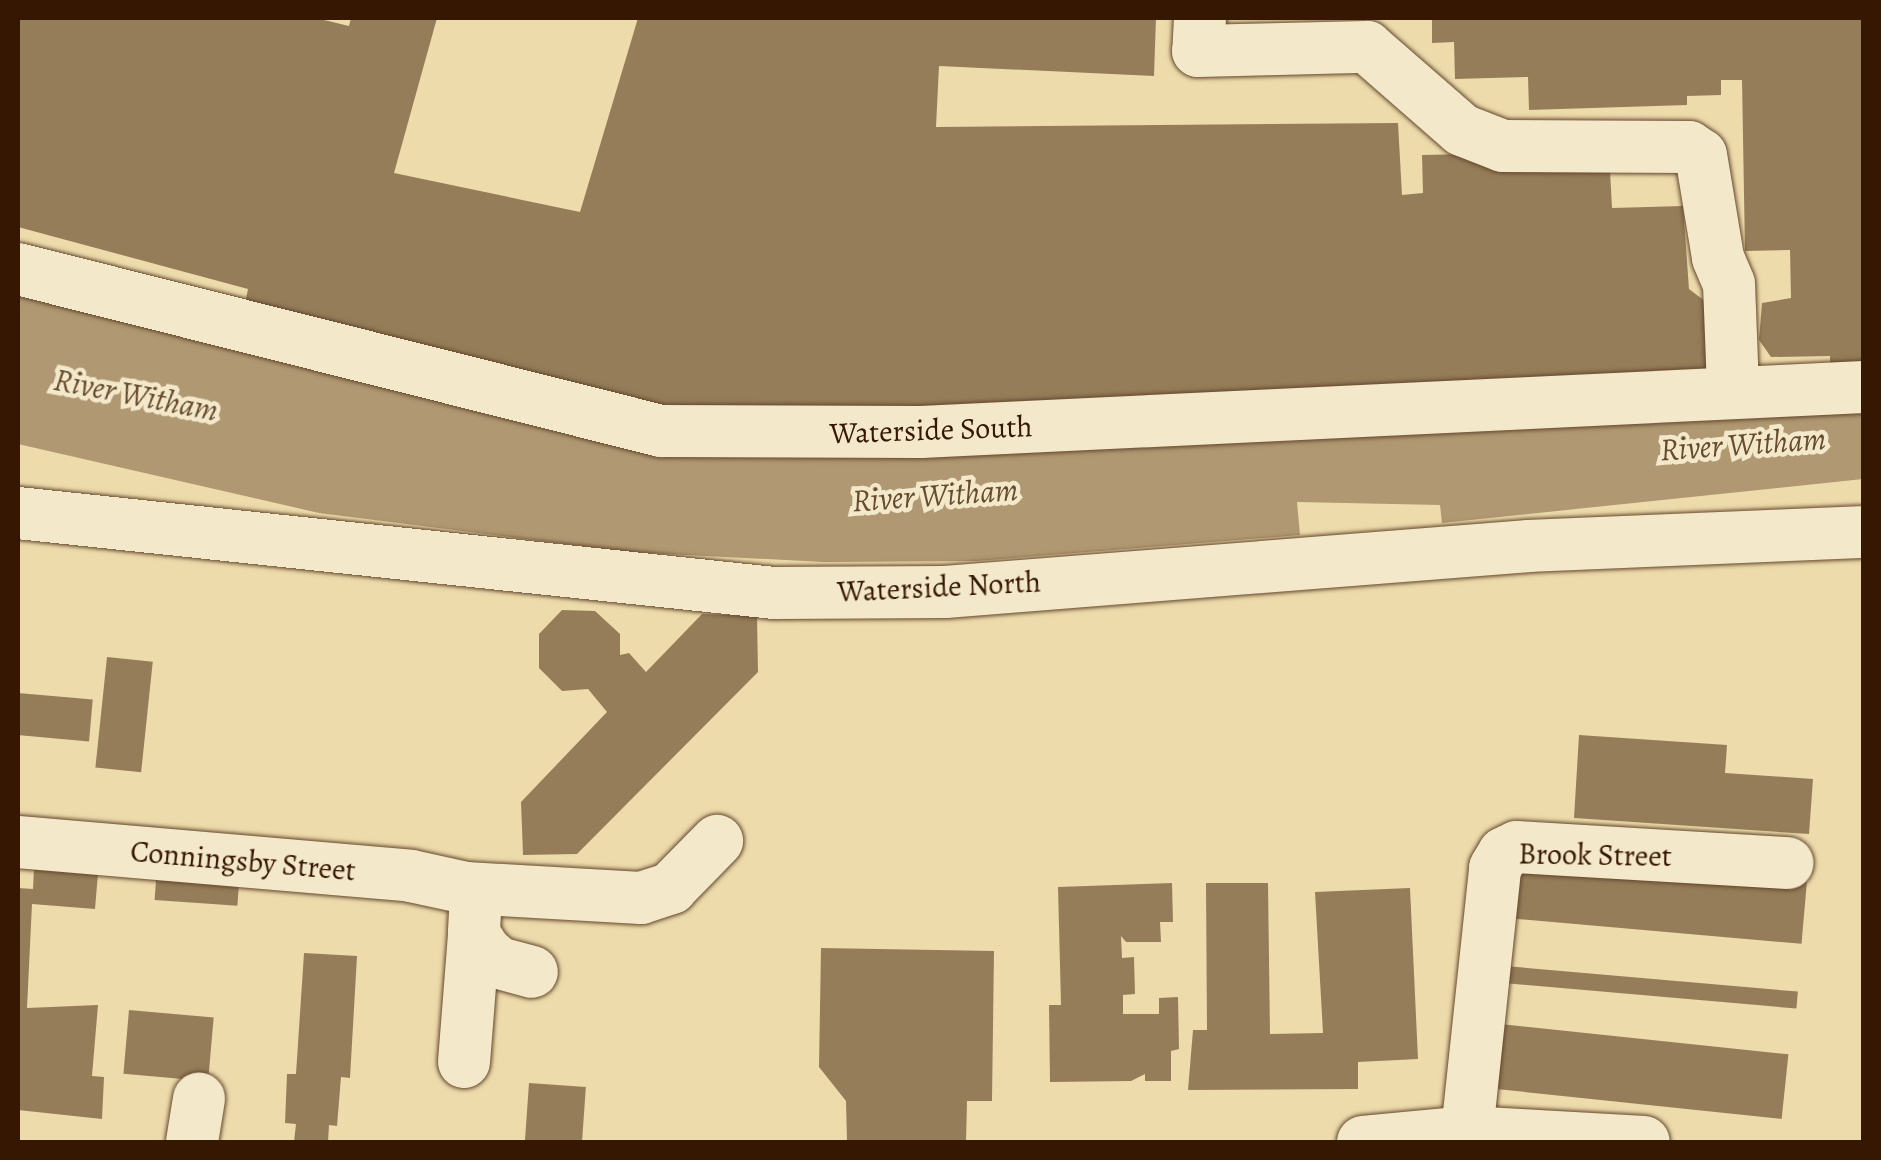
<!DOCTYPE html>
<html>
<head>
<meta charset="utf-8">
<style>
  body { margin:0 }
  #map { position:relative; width:1881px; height:1160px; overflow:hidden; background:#eddbac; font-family:Alegreya,serif }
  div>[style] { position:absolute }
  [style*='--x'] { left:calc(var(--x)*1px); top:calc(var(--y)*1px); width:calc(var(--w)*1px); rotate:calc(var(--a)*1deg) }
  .water>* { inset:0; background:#af9872 }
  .building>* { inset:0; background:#957d5a; transform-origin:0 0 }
  .roads { filter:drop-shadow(0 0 2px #64482c) drop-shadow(0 0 2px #64482c) }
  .minor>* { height:52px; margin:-26px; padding:0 26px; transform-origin:26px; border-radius:26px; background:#f3e8c9 }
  span { translate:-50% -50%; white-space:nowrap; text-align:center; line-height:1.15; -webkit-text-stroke:9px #f3e8c9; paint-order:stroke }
  .street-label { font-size:30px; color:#361702 }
  .water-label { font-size:32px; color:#664b2f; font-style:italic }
  .frame { position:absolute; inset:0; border:20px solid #361702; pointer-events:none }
</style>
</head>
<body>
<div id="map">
  <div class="water">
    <div style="clip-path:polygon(18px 289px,1863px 404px,1863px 479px,1442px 523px,1440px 505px,1297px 502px,1300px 535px,976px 561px,824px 562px,628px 552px,319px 513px,18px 444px)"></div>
  </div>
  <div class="building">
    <div style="clip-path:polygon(18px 18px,316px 18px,349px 26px,351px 18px,437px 18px,394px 173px,580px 212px,638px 18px,1156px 18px,1154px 76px,939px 66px,936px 127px,1398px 123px,1402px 195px,1423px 193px,1422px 155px,1609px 151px,1612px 208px,1683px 206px,1689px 289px,1710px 305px,1723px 377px,661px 422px,243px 313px,248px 289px,18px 227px)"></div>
    <div style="clip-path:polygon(1432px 18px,1864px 18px,1864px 378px,1830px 379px,1830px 356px,1771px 357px,1759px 340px,1762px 303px,1791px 298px,1790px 250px,1745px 251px,1742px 80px,1721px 80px,1721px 95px,1687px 96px,1687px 105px,1529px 110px,1528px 77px,1455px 79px,1454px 42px,1432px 43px)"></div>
    <div style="clip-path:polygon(562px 610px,595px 611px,620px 634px,620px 655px,629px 653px,646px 672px,702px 614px,757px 616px,758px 672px,577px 854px,523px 855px,521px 802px,607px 712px,588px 689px,562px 691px,539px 668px,539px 634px)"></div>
    <div style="left:107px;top:657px;width:46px;height:111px;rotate:6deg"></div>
    <div style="left:18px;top:693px;width:75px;height:42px;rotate:5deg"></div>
    <div style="clip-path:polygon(1579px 735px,1727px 745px,1725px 773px,1813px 779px,1809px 834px,1574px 818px)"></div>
    <div style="left:1520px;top:857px;width:288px;height:62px;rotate:5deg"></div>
    <div style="clip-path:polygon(34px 869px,98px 873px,95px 909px,32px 904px,27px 1008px,98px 1005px,92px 1076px,104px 1077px,102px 1119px,18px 1110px,18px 888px,33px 889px)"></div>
    <div style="left:156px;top:880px;width:83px;height:20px;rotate:4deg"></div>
    <div style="clip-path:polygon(1172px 883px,1173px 922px,1160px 922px,1161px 942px,1126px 942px,1121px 936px,1122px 958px,1134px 957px,1135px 994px,1123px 995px,1123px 1014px,1159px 1014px,1159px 998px,1178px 997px,1179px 1049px,1171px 1051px,1171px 1081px,1145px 1081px,1145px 1074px,1131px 1081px,1050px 1082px,1049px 1005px,1061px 1005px,1058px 887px)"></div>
    <div style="clip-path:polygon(1206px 883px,1268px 883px,1270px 1034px,1323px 1033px,1315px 892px,1410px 888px,1418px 1059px,1358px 1062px,1358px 1089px,1188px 1090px,1193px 1030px,1207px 1030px)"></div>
    <div style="clip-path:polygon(821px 948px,994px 951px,992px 1101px,967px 1101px,966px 1142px,847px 1142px,846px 1101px,819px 1067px)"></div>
    <div style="clip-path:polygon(304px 953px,357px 956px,350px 1078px,341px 1077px,337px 1126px,329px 1125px,328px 1142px,294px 1142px,296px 1124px,285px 1123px,287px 1074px,296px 1074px)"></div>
    <div style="left:1505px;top:966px;width:294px;height:17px;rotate:5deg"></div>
    <div style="left:129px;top:1010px;width:85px;height:64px;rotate:5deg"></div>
    <div style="left:1500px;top:1024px;width:290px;height:65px;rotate:6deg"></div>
    <div style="left:529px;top:1083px;width:57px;height:59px;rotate:4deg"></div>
  </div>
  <div class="roads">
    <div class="minor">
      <div style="--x:1200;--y:18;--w:33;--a:93"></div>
      <div style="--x:1198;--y:51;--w:169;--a:-1.4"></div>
      <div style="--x:1367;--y:47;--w:126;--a:41.1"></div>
      <div style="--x:1462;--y:130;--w:44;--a:21.3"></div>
      <div style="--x:1503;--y:146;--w:186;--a:0.3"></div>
      <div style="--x:1689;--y:147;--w:14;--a:34"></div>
      <div style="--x:1701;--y:155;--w:104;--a:80.6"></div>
      <div style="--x:1718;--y:258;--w:28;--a:67"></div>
      <div style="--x:1729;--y:284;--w:104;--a:87.8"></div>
      <div style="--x:18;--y:269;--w:663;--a:14.14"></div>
      <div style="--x:661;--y:431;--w:260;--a:0.2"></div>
      <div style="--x:921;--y:432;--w:944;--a:-2.73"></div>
      <div style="--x:18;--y:513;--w:760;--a:6.04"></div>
      <div style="--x:774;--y:593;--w:171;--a:-0.3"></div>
      <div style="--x:945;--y:592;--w:586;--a:-4.5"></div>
      <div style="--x:1529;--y:546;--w:335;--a:-2.4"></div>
      <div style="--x:18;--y:842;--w:394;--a:4.9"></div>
      <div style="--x:411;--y:876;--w:56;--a:12.3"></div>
      <div style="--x:466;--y:888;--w:175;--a:3.3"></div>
      <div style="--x:641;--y:898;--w:32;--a:-18"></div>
      <div style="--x:671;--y:888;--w:66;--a:-45.6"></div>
      <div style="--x:475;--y:912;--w:22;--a:93"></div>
      <div style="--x:474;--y:934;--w:20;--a:57"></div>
      <div style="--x:485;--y:951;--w:18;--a:41"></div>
      <div style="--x:499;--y:963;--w:34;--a:15"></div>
      <div style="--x:464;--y:1062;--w:128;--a:-85.5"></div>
      <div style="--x:1467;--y:1132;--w:265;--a:-83.9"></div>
      <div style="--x:1495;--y:868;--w:17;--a:-59"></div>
      <div style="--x:1504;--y:853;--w:14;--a:-25"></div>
      <div style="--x:1517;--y:847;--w:271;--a:3.4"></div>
      <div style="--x:192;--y:1142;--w:44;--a:-80.8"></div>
      <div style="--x:1363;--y:1142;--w:104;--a:-5.5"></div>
      <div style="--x:1467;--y:1132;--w:177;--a:3.2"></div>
    </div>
  </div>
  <div class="street-label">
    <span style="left:931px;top:430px;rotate:-2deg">Waterside South</span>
    <span style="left:939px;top:587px;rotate:-3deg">Waterside North</span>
    <span style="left:1595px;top:855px;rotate:1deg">Brook Street</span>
    <span style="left:243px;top:861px;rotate:5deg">Conningsby Street</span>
  </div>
  <div class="water-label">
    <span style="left:136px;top:395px;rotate:11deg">River Witham</span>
    <span style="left:1743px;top:444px;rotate:-4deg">River Witham</span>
    <span style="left:935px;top:495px;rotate:-4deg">River Witham</span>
  </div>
  <div class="frame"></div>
</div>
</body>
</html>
